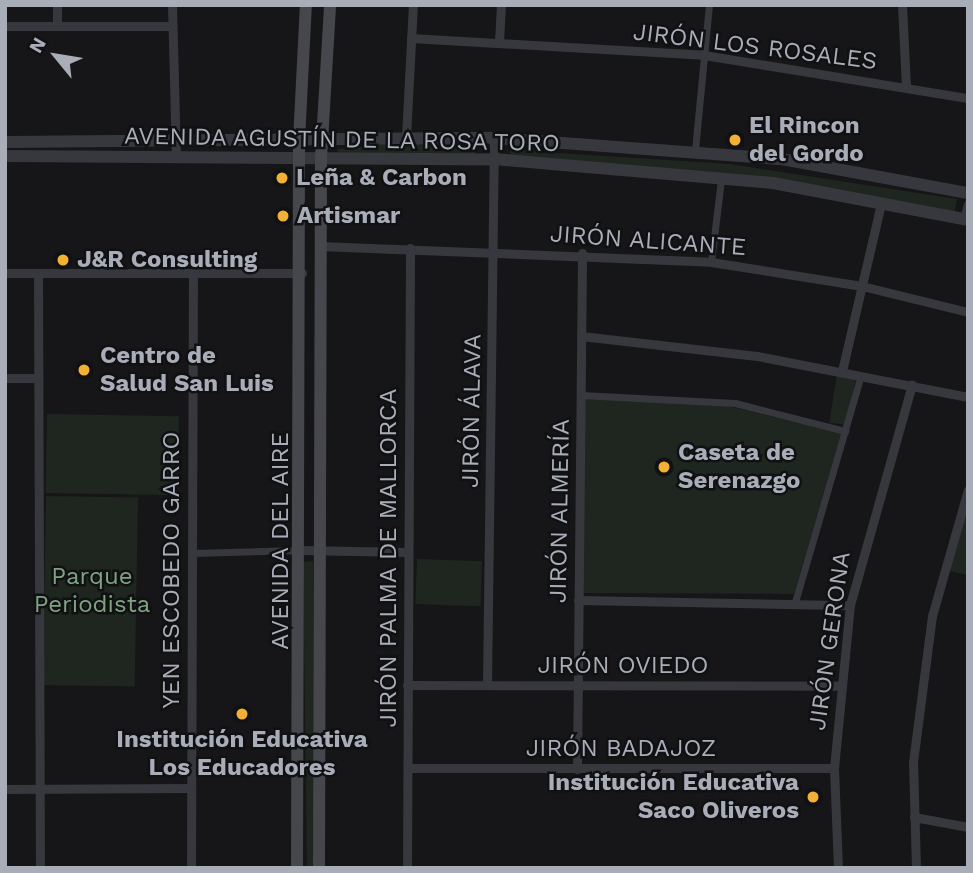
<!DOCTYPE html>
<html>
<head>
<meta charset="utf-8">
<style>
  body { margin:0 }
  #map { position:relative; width:973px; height:873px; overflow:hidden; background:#161618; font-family:"Work Sans",sans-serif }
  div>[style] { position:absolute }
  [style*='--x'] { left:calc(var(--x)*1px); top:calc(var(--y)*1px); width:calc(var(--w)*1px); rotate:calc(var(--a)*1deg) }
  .green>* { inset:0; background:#1e261f; transform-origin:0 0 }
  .pedestrian>* { height:7px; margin:-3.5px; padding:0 3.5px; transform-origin:3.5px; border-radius:3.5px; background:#37383d }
  .minor>* { height:9px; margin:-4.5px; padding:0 4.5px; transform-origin:4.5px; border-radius:4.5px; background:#37383d }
  .tertiary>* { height:12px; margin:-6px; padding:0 6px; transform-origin:6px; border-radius:6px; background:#37383d }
  .secondary>* { height:12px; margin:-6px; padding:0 6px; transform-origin:6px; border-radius:6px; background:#45474d }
  .dots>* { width:19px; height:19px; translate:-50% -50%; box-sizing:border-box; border:4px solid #111113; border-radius:50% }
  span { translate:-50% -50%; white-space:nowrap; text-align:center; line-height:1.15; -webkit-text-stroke:5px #111113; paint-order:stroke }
  .street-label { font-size:24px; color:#a8adb8 }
  .poi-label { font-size:24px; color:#a8adb8; font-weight:700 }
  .left { translate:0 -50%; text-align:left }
  .right { translate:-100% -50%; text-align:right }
  .park-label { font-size:24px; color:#7fa381 }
  .frame { position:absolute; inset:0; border:7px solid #a8adb8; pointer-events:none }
  .north { position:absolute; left:21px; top:21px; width:70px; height:70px; -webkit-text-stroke:5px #111113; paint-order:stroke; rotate:300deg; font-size:19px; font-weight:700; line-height:28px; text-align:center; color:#a8adb8 }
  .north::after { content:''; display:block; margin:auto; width:24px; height:32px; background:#a8adb8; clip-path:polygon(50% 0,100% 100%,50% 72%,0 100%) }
</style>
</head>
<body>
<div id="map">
  <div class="green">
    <div style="clip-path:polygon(407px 143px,475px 145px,475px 155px,338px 153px,337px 149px)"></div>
    <div style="clip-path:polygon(510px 150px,730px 164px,957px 199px,954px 215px,758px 179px,510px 158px)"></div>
    <div style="left:837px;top:374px;width:19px;height:49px;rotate:9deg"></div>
    <div style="clip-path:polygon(581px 398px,715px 403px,841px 433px,794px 594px,578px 593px)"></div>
    <div style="left:47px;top:414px;width:132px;height:79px;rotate:1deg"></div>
    <div style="left:46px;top:496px;width:92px;height:189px;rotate:1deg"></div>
    <div style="clip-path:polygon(968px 500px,968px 575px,944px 570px)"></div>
    <div style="left:417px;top:559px;width:65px;height:45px;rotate:2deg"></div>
    <div style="clip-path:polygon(313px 561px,315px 868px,307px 868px,303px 562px)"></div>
  </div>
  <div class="pedestrian">
    <div style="--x:695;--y:150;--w:146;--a:-84.5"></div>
    <div style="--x:711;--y:262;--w:84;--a:-83.1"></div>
    <div style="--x:581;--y:395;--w:154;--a:3"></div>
    <div style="--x:735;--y:403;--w:114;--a:14.3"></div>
    <div style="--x:192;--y:553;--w:108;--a:-1.6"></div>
    <div style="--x:795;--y:602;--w:236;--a:-73.8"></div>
  </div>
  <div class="minor">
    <div style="--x:57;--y:5;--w:21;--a:90"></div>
    <div style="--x:172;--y:5;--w:151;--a:88.5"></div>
    <div style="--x:902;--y:5;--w:81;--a:87.2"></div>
    <div style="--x:5;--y:26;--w:167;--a:0"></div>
    <div style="--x:411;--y:38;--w:293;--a:3.3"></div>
    <div style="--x:704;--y:55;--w:267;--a:9.3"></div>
    <div style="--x:499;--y:42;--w:37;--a:-87"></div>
    <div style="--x:406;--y:137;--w:132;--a:-87"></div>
    <div style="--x:964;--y:219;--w:16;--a:-75"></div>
    <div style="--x:320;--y:246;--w:391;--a:2.3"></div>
    <div style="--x:711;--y:262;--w:153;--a:9"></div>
    <div style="--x:862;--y:286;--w:109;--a:13.8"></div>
    <div style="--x:5;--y:273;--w:297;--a:0"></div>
    <div style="--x:38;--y:273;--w:595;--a:89.81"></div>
    <div style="--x:581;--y:336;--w:177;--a:6.5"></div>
    <div style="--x:757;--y:356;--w:215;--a:11"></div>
    <div style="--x:842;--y:371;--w:171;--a:-76.9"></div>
    <div style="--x:5;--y:378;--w:33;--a:0"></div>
    <div style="--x:302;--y:550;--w:106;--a:1.1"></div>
    <div style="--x:578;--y:600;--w:272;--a:1.1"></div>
    <div style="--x:407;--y:685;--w:432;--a:0.1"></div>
    <div style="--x:487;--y:685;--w:547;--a:-89.27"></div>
    <div style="--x:408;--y:768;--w:426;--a:0"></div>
    <div style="--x:577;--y:769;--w:516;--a:-89.44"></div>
    <div style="--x:5;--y:789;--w:185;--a:-0.3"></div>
    <div style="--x:914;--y:817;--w:55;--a:10.5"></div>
    <div style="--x:191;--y:868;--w:595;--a:-89.81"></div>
    <div style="--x:407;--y:868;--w:620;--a:-89.72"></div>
    <div style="--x:838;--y:868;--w:100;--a:-92.3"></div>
    <div style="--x:834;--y:768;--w:164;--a:-84.4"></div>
    <div style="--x:850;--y:605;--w:229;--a:-74.3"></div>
    <div style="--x:916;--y:868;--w:106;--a:-91.6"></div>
    <div style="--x:913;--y:762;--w:147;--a:-82.6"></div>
    <div style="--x:932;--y:616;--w:131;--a:-74.1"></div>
  </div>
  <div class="tertiary">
    <div style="--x:5;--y:142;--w:489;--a:-0.5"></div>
    <div style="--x:494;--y:138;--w:289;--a:4.2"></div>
    <div style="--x:782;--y:159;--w:189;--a:10.4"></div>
    <div style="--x:5;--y:156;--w:489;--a:0.4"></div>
    <div style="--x:494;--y:159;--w:280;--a:4.9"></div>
    <div style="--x:773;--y:183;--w:198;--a:10.7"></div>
  </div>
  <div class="secondary">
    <div style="--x:297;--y:868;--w:727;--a:-89.84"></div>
    <div style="--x:299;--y:141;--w:136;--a:-87.1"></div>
    <div style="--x:319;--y:868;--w:710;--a:-89.84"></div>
    <div style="--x:321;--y:158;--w:153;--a:-86.6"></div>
  </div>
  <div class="dots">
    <div style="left:735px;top:140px;background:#f2b134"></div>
    <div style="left:282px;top:178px;background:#f2b134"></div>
    <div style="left:283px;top:216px;background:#f2b134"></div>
    <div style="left:63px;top:260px;background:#f2b134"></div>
    <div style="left:84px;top:370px;background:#f2b134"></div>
    <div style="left:664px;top:467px;background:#f2b134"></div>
    <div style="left:242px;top:714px;background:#f2b134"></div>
    <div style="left:813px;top:797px;background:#f2b134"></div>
  </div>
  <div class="street-label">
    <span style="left:755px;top:47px;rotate:7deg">JIRÓN LOS ROSALES</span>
    <span style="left:342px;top:140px;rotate:1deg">AVENIDA AGUSTÍN DE LA ROSA TORO</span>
    <span style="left:648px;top:241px;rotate:4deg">JIRÓN ALICANTE</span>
    <span style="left:472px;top:411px;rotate:-89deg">JIRÓN ÁLAVA</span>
    <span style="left:560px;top:511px;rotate:-89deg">JIRÓN ALMERÍA</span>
    <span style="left:281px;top:541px;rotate:-90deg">AVENIDA DEL AIRE</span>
    <span style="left:389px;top:558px;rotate:-90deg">JIRÓN PALMA DE MALLORCA</span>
    <span style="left:172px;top:570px;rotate:-90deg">YEN ESCOBEDO GARRO</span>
    <span style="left:830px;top:641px;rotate:-82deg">JIRÓN GERONA</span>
    <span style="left:623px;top:666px">JIRÓN OVIEDO</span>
    <span style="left:621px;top:749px">JIRÓN BADAJOZ</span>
  </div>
  <div class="poi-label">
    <span class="left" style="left:749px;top:140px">El Rincon<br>del Gordo</span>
    <span class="left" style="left:296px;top:178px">Leña &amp; Carbon</span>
    <span class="left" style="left:297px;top:216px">Artismar</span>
    <span class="left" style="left:77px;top:260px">J&amp;R Consulting</span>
    <span class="left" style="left:100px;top:370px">Centro de<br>Salud San Luis</span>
    <span class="left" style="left:678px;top:467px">Caseta de<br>Serenazgo</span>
    <span style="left:242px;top:754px">Institución Educativa<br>Los Educadores</span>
    <span class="right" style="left:799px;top:797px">Institución Educativa<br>Saco Oliveros</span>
  </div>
  <div class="park-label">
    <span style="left:92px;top:591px">Parque<br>Periodista</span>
  </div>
  <div class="frame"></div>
  <div class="north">N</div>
</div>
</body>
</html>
